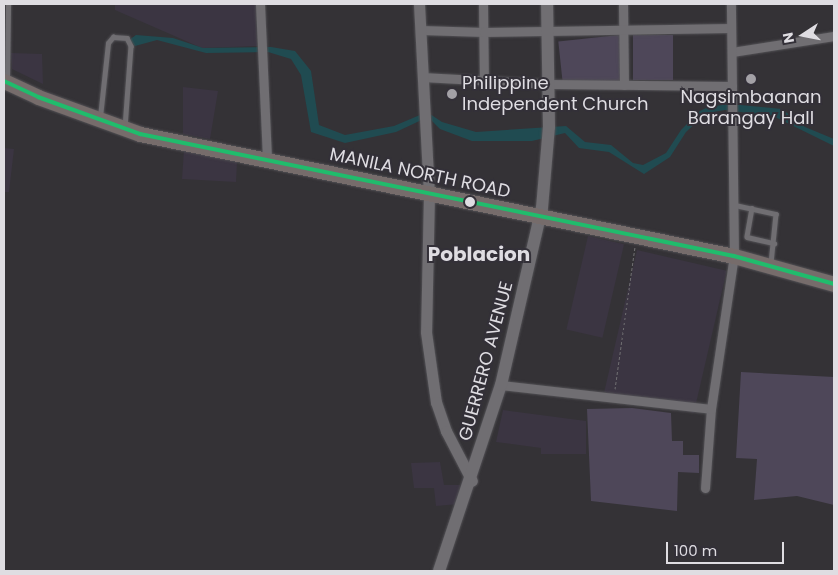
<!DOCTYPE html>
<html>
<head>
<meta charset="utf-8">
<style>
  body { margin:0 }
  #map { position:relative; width:838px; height:575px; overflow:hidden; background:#343236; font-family:Poppins,sans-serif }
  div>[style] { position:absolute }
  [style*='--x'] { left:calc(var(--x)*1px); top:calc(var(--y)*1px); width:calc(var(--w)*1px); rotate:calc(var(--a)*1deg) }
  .built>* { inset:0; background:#3b3542; transform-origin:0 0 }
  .green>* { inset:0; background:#4e4759; transform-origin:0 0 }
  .water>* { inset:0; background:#204b51 }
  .path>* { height:1px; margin-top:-0.5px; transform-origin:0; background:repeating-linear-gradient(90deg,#706f72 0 2.5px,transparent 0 5px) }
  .roads { filter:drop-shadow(0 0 1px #525155) drop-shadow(0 0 1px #525155) }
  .service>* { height:4.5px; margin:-2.25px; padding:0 2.25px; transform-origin:2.25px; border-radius:2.25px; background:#706e72 }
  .minor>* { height:9px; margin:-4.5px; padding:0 4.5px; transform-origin:4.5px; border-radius:4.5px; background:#706e72 }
  .tertiary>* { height:11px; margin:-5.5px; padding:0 5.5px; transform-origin:5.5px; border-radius:5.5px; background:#706e72 }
  .secondary>* { height:12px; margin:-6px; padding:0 6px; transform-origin:6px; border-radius:6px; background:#706e72 }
  .trunk>* { height:15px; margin:-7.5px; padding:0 7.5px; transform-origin:7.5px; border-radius:7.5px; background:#766c6b }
  .bus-1>* { height:4px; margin:-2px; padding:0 2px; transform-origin:2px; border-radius:2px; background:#20bc6c }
  .dots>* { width:14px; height:14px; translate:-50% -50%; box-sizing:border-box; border:2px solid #333038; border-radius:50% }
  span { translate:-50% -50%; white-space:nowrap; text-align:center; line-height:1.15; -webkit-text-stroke:4px #333038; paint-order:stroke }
  .poi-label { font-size:18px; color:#dfdde2 }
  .left { translate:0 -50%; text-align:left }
  .street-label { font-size:18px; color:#dfdde2 }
  .quarter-label { font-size:20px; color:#dfdde2; font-weight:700 }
  .frame { position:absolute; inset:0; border:5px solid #dfdde2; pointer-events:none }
  .north { position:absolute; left:778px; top:10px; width:50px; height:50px; -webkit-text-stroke:4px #333038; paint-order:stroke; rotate:259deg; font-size:14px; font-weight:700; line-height:20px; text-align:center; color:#dfdde2 }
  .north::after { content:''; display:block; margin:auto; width:18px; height:22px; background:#dfdde2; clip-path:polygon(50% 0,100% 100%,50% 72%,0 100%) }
  .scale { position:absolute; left:666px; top:542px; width:118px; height:22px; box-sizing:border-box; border:2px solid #dfdde2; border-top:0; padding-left:6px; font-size:15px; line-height:18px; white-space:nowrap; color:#dfdde2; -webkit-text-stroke:4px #333038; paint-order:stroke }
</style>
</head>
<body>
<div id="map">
  <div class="built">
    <div style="clip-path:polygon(115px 4px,256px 4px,257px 46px,202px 48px,115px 10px)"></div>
    <div style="clip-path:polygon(11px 53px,42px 54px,43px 84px,12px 69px)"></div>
    <div style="clip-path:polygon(183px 87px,218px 91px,210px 139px,183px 134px)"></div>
    <div style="clip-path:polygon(4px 148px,14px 149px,9px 192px,4px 192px)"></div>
    <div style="clip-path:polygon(184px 150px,237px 162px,236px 182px,182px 179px)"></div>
    <div style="left:588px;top:236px;width:37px;height:96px;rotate:13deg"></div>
    <div style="left:637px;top:250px;width:92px;height:146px;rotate:13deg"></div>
    <div style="clip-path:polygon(503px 410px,586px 421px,586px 454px,541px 454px,541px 448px,496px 442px)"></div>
    <div style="clip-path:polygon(440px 462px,444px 485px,460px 485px,458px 504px,436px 506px,434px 488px,414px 488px,411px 463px)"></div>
  </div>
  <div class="green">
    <div style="left:619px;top:35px;width:47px;height:61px;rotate:84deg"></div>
    <div style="left:633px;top:35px;width:40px;height:45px"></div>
    <div style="clip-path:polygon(741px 372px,834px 377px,834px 505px,797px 496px,754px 500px,757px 459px,736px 458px)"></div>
    <div style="clip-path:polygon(632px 408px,671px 413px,672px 441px,683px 441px,683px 455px,699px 455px,699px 473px,678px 472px,677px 511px,591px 501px,587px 409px)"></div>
  </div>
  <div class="water">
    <div style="clip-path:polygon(136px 35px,173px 38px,203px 48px,271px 47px,295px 51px,311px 71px,319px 125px,345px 135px,394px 126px,427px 112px,442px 122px,476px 132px,566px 126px,585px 142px,611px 145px,633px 163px,643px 165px,666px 153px,681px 130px,700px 111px,708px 107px,730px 104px,782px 109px,805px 127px,834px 139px,834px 146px,773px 116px,725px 110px,713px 112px,700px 119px,686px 132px,670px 157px,644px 174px,609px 152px,579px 148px,565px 133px,532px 141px,472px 141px,440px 129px,428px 117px,396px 132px,345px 143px,311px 132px,301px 75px,291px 59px,268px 52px,206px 53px,157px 40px,135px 46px,129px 40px)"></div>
  </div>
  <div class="path">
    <div style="--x:615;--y:389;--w:143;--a:-82"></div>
  </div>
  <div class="roads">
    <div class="service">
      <div style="--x:7;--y:80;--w:76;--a:-89.2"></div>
      <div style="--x:100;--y:117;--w:74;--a:-83.8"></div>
      <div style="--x:108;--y:43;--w:8;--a:-50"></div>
      <div style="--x:113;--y:37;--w:14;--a:4"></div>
      <div style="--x:127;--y:38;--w:9;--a:63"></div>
      <div style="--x:131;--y:46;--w:81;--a:94.2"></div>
      <div style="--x:735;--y:205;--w:42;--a:12.4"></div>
      <div style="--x:776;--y:214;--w:49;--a:95.8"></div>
      <div style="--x:752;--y:208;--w:29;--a:100"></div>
      <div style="--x:747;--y:237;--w:28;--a:13"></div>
    </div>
    <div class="minor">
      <div style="--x:260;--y:4;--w:156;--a:87.4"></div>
      <div style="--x:483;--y:4;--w:77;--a:89.3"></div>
      <div style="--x:623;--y:4;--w:81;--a:89.3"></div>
      <div style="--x:421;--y:30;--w:63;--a:1.8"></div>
      <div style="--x:484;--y:32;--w:247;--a:-0.9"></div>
      <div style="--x:732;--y:52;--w:103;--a:-8.9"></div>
      <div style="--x:422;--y:77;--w:128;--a:3.1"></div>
      <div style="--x:550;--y:84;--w:182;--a:0.6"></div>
      <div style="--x:501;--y:385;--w:211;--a:6.5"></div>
      <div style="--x:705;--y:488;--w:79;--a:-85.7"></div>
      <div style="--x:711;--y:409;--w:155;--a:-81.5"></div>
      <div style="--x:734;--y:256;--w:252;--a:-90.7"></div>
    </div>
    <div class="tertiary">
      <div style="--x:419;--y:4;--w:189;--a:87"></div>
      <div style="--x:429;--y:193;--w:139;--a:91.2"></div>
      <div style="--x:426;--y:332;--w:71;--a:81.9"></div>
      <div style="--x:436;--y:402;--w:31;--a:71"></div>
      <div style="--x:446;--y:431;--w:56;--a:62.5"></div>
    </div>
    <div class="secondary">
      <div style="--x:439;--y:571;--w:196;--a:-71.6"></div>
      <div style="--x:501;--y:385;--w:182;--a:-77"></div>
      <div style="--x:542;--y:208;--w:81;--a:-85.1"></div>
      <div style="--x:549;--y:127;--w:123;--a:-90.9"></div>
    </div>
    <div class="trunk">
      <div style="--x:4;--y:81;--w:38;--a:25"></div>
      <div style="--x:38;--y:97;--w:109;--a:19.9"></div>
      <div style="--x:140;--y:134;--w:606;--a:11.61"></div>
      <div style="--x:734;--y:256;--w:104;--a:15.6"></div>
    </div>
  </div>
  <div class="bus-1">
    <div style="--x:4;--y:81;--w:38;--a:25"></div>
    <div style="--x:38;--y:97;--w:109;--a:19.9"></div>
    <div style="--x:140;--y:134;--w:606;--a:11.61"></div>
    <div style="--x:734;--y:256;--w:104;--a:15.6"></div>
  </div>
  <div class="dots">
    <div style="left:751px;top:79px;background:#a3a1a6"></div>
    <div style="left:452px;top:94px;background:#a3a1a6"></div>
    <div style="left:470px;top:202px;background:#dfdde2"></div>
  </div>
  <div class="poi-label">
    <span class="left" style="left:462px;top:94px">Philippine<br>Independent Church</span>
    <span style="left:751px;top:108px">Nagsimbaanan<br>Barangay Hall</span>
  </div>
  <div class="street-label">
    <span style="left:420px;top:173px;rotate:12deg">MANILA NORTH ROAD</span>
    <span style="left:486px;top:361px;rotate:-75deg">GUERRERO AVENUE</span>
  </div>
  <div class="quarter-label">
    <span style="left:479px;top:254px">Poblacion</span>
  </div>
  <div class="frame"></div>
  <div class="north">N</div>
  <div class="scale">100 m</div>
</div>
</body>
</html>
